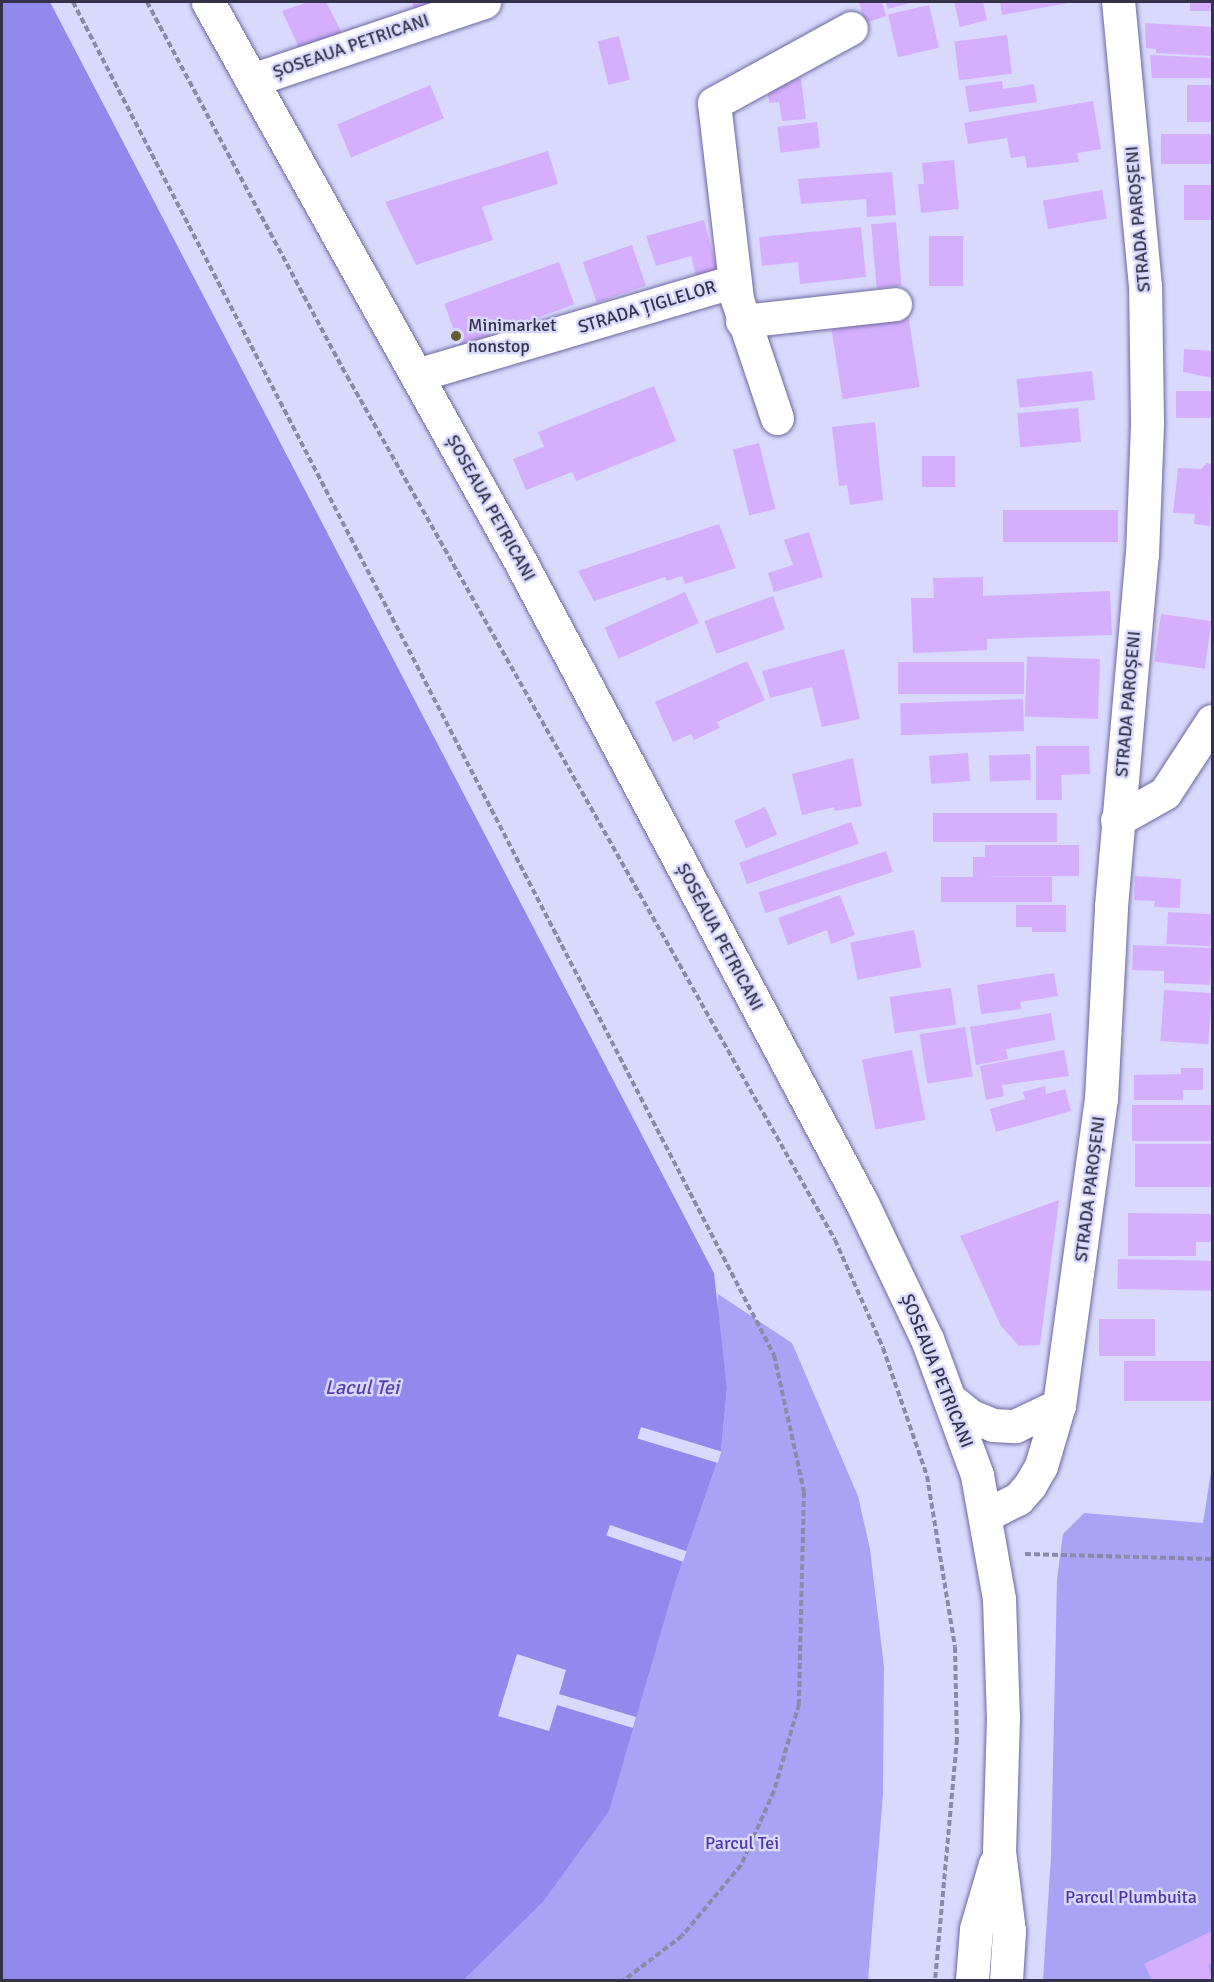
<!DOCTYPE html>
<html>
<head>
<meta charset="utf-8">
<style>
  body { margin:0 }
  #map { position:relative; width:1214px; height:1982px; overflow:hidden; background:#d9d9fd; font-family:Signika,sans-serif }
  div>[style] { position:absolute }
  [style*='--x'] { left:calc(var(--x)*1px); top:calc(var(--y)*1px); width:calc(var(--w)*1px); rotate:calc(var(--a)*1deg) }
  .green>* { inset:0; background:#a8a3f4 }
  .water>* { inset:0; background:#9289ec }
  .pier>* { inset:0; background:#d9d9fd; transform-origin:0 0 }
  .building>* { inset:0; background:#d5affe; transform-origin:0 0 }
  .path>* { height:4px; margin-top:-2px; transform-origin:0; background:repeating-linear-gradient(90deg,#8a89a7 0 6px,transparent 0 9px) }
  .roads { filter:drop-shadow(0 0 2px #6c699e) drop-shadow(0 0 2px #6c699e) }
  .street>* { height:33px; margin:-16.5px; padding:0 16.5px; transform-origin:16.5px; border-radius:16.5px; background:#fff }
  .secondary>* { height:33px; margin:-16.5px; padding:0 16.5px; transform-origin:16.5px; border-radius:16.5px; background:#fff }
  .dots>* { width:16px; height:16px; translate:-50% -50%; box-sizing:border-box; border:3px solid #d9d9fd; border-radius:50% }
  span { translate:-50% -50%; white-space:nowrap; text-align:center; line-height:1.15; -webkit-text-stroke:5px #d9d9fd; paint-order:stroke }
  .street-label { font-size:18px; color:#34324a }
  .poi-label { font-size:18px; color:#34324a }
  .left { translate:0 -50%; text-align:left }
  .park-label { font-size:18px; color:#4f37aa }
  .water-label { font-size:20px; color:#553fb2; font-style:italic }
  .frame { position:absolute; inset:0; border:3px solid #34324a; pointer-events:none }
</style>
</head>
<body>
<div id="map">
  <div class="green">
    <div style="clip-path:polygon(718px 1294px,792px 1343px,858px 1496px,870px 1549px,884px 1667px,883px 1794px,868px 1980px,464px 1980px,542px 1903px,633px 1728px,677px 1578px,721px 1451px,727px 1388px,717px 1320px)"></div>
    <div style="clip-path:polygon(1212px 1465px,1212px 1980px,1043px 1980px,1051px 1856px,1057px 1579px,1063px 1534px,1084px 1513px,1203px 1523px)"></div>
  </div>
  <div class="water">
    <div style="clip-path:polygon(2px 2px,50px 2px,714px 1273px,727px 1388px,721px 1451px,677px 1578px,609px 1811px,542px 1903px,464px 1980px,2px 1980px)"></div>
  </div>
  <div class="pier">
    <div style="left:641px;top:1427px;width:84px;height:12px;rotate:17deg"></div>
    <div style="left:610px;top:1525px;width:81px;height:11px;rotate:19deg"></div>
    <div style="clip-path:polygon(517px 1654px,566px 1670px,559px 1694px,636px 1717px,633px 1728px,557px 1705px,549px 1731px,498px 1716px)"></div>
  </div>
  <div class="building">
    <div style="clip-path:polygon(308px 2px,326px 2px,345px 39px,301px 52px,282px 11px)"></div>
    <div style="clip-path:polygon(412px 2px,441px 2px,416px 15px)"></div>
    <div style="clip-path:polygon(859px 2px,882px 2px,886px 16px,865px 23px)"></div>
    <div style="clip-path:polygon(886px 2px,913px 2px,888px 9px)"></div>
    <div style="clip-path:polygon(954px 2px,983px 2px,987px 20px,960px 27px)"></div>
    <div style="clip-path:polygon(1000px 2px,1068px 2px,1068px 3px,1002px 15px)"></div>
    <div style="left:1190px;top:2px;width:22px;height:9px"></div>
    <div style="left:929px;top:5px;width:44px;height:42px;rotate:77deg"></div>
    <div style="clip-path:polygon(1145px 23px,1212px 27px,1212px 56px,1156px 53px,1156px 49px,1146px 48px)"></div>
    <div style="left:1007px;top:35px;width:39px;height:53px;rotate:83deg"></div>
    <div style="left:619px;top:36px;width:45px;height:22px;rotate:76deg"></div>
    <div style="clip-path:polygon(1150px 55px,1212px 58px,1212px 78px,1152px 78px)"></div>
    <div style="clip-path:polygon(801px 78px,806px 119px,782px 121px,779px 102px,769px 103px,767px 85px)"></div>
    <div style="clip-path:polygon(1002px 81px,1003px 89px,1034px 84px,1037px 102px,969px 112px,965px 86px)"></div>
    <div style="left:430px;top:85px;width:36px;height:101px;rotate:67deg"></div>
    <div style="left:1187px;top:85px;width:25px;height:37px"></div>
    <div style="clip-path:polygon(1093px 101px,1101px 149px,1077px 153px,1079px 162px,1027px 168px,1025px 156px,1011px 158px,1007px 138px,968px 144px,964px 123px)"></div>
    <div style="left:817px;top:122px;width:26px;height:40px;rotate:83deg"></div>
    <div style="left:1212px;top:134px;width:30px;height:51px;rotate:90deg"></div>
    <div style="clip-path:polygon(548px 151px,558px 184px,482px 207px,493px 240px,416px 265px,385px 202px)"></div>
    <div style="clip-path:polygon(954px 160px,959px 209px,921px 213px,918px 184px,924px 184px,922px 163px)"></div>
    <div style="clip-path:polygon(892px 172px,896px 215px,867px 217px,866px 199px,801px 204px,798px 179px)"></div>
    <div style="left:1212px;top:185px;width:35px;height:28px;rotate:90deg"></div>
    <div style="left:1102px;top:190px;width:29px;height:60px;rotate:80deg"></div>
    <div style="clip-path:polygon(704px 220px,718px 273px,697px 279px,691px 256px,656px 266px,646px 236px)"></div>
    <div style="left:896px;top:222px;width:64px;height:25px;rotate:85deg"></div>
    <div style="clip-path:polygon(861px 227px,866px 277px,800px 284px,798px 262px,762px 266px,759px 237px)"></div>
    <div style="left:929px;top:236px;width:34px;height:50px"></div>
    <div style="left:632px;top:245px;width:43px;height:52px;rotate:71deg"></div>
    <div style="left:559px;top:262px;width:45px;height:122px;rotate:70deg"></div>
    <div style="left:908px;top:314px;width:74px;height:78px;rotate:81deg"></div>
    <div style="clip-path:polygon(1184px 349px,1212px 351px,1212px 378px,1183px 372px)"></div>
    <div style="left:1092px;top:371px;width:29px;height:76px;rotate:84deg"></div>
    <div style="clip-path:polygon(654px 386px,676px 441px,576px 481px,572px 472px,526px 490px,513px 459px,544px 447px,538px 432px)"></div>
    <div style="left:1176px;top:391px;width:36px;height:27px"></div>
    <div style="left:1078px;top:408px;width:34px;height:61px;rotate:85deg"></div>
    <div style="clip-path:polygon(875px 422px,883px 500px,850px 505px,847px 485px,839px 486px,832px 427px)"></div>
    <div style="left:759px;top:443px;width:68px;height:27px;rotate:76deg"></div>
    <div style="left:955px;top:456px;width:31px;height:33px;rotate:90deg"></div>
    <div style="clip-path:polygon(1207px 463px,1212px 464px,1210px 526px,1194px 524px,1195px 514px,1173px 513px,1178px 468px,1201px 469px)"></div>
    <div style="left:1003px;top:510px;width:115px;height:32px"></div>
    <div style="clip-path:polygon(719px 524px,736px 568px,685px 584px,682px 576px,667px 581px,665px 577px,594px 601px,578px 571px)"></div>
    <div style="clip-path:polygon(809px 532px,823px 577px,774px 592px,768px 573px,793px 565px,784px 540px)"></div>
    <div style="clip-path:polygon(983px 577px,983px 596px,1110px 591px,1112px 635px,987px 639px,987px 650px,913px 653px,911px 598px,934px 598px,933px 578px)"></div>
    <div style="left:685px;top:592px;width:34px;height:88px;rotate:66deg"></div>
    <div style="left:773px;top:596px;width:35px;height:73px;rotate:70deg"></div>
    <div style="left:1161px;top:614px;width:51px;height:48px;rotate:8deg"></div>
    <div style="clip-path:polygon(844px 649px,860px 719px,822px 727px,812px 687px,770px 698px,762px 671px)"></div>
    <div style="left:1100px;top:659px;width:60px;height:73px;rotate:92deg"></div>
    <div style="clip-path:polygon(747px 661px,765px 700px,717px 722px,720px 728px,694px 740px,691px 734px,673px 742px,655px 702px)"></div>
    <div style="left:1024px;top:662px;width:32px;height:126px;rotate:90deg"></div>
    <div style="left:1023px;top:699px;width:32px;height:123px;rotate:88deg"></div>
    <div style="clip-path:polygon(1036px 746px,1089px 746px,1090px 774px,1061px 775px,1062px 800px,1036px 800px)"></div>
    <div style="left:968px;top:753px;width:28px;height:39px;rotate:86deg"></div>
    <div style="left:1030px;top:754px;width:26px;height:41px;rotate:88deg"></div>
    <div style="clip-path:polygon(853px 758px,862px 806px,835px 811px,834px 807px,802px 815px,792px 774px)"></div>
    <div style="left:765px;top:807px;width:30px;height:34px;rotate:66deg"></div>
    <div style="left:1057px;top:813px;width:29px;height:124px;rotate:90deg"></div>
    <div style="left:851px;top:822px;width:23px;height:119px;rotate:70deg"></div>
    <div style="clip-path:polygon(985px 845px,1079px 845px,1079px 876px,973px 877px,973px 857px,985px 857px)"></div>
    <div style="left:886px;top:851px;width:22px;height:134px;rotate:72deg"></div>
    <div style="clip-path:polygon(1135px 876px,1181px 879px,1180px 908px,1154px 907px,1155px 901px,1134px 900px)"></div>
    <div style="left:1052px;top:877px;width:25px;height:111px;rotate:90deg"></div>
    <div style="clip-path:polygon(840px 895px,855px 935px,831px 944px,827px 930px,788px 945px,778px 918px)"></div>
    <div style="clip-path:polygon(1016px 905px,1066px 905px,1066px 932px,1032px 932px,1032px 927px,1016px 927px)"></div>
    <div style="left:1168px;top:912px;width:44px;height:32px;rotate:3deg"></div>
    <div style="left:914px;top:930px;width:38px;height:65px;rotate:79deg"></div>
    <div style="clip-path:polygon(1133px 945px,1212px 948px,1210px 985px,1164px 983px,1164px 971px,1132px 970px)"></div>
    <div style="clip-path:polygon(1054px 973px,1058px 996px,1020px 1002px,1021px 1009px,981px 1014px,977px 985px)"></div>
    <div style="left:951px;top:988px;width:37px;height:62px;rotate:82deg"></div>
    <div style="left:1164px;top:990px;width:48px;height:51px;rotate:4deg"></div>
    <div style="clip-path:polygon(1051px 1013px,1055px 1040px,1006px 1049px,1008px 1059px,976px 1065px,970px 1027px)"></div>
    <div style="left:965px;top:1027px;width:50px;height:46px;rotate:81deg"></div>
    <div style="left:912px;top:1050px;width:71px;height:51px;rotate:79deg"></div>
    <div style="clip-path:polygon(1064px 1050px,1069px 1076px,1002px 1085px,1004px 1096px,986px 1100px,980px 1066px)"></div>
    <div style="clip-path:polygon(1181px 1068px,1203px 1068px,1203px 1090px,1183px 1090px,1183px 1100px,1134px 1100px,1134px 1075px,1181px 1074px)"></div>
    <div style="clip-path:polygon(1045px 1086px,1046px 1094px,1065px 1089px,1071px 1111px,996px 1132px,990px 1109px,1025px 1099px,1023px 1092px)"></div>
    <div style="left:1212px;top:1105px;width:36px;height:80px;rotate:90deg"></div>
    <div style="left:1212px;top:1144px;width:43px;height:77px;rotate:90deg"></div>
    <div style="clip-path:polygon(1059px 1200px,1040px 1345px,1019px 1346px,1001px 1326px,960px 1236px)"></div>
    <div style="clip-path:polygon(1128px 1213px,1212px 1214px,1212px 1242px,1196px 1242px,1196px 1256px,1128px 1256px)"></div>
    <div style="left:1118px;top:1259px;width:94px;height:30px;rotate:1deg"></div>
    <div style="left:1099px;top:1319px;width:56px;height:37px"></div>
    <div style="left:1124px;top:1361px;width:88px;height:40px"></div>
    <div style="clip-path:polygon(1212px 1931px,1212px 1963px,1208px 1965px,1212px 1980px,1152px 1980px,1144px 1964px)"></div>
  </div>
  <div class="path">
    <div style="--x:73;--y:2;--w:1524;--a:62.61"></div>
    <div style="--x:774;--y:1355;--w:140;--a:77.6"></div>
    <div style="--x:804;--y:1492;--w:212;--a:91.4"></div>
    <div style="--x:799;--y:1704;--w:91;--a:106"></div>
    <div style="--x:774;--y:1791;--w:81;--a:114"></div>
    <div style="--x:741;--y:1865;--w:92;--a:129.7"></div>
    <div style="--x:682;--y:1936;--w:73;--a:142.8"></div>
    <div style="--x:147;--y:2;--w:424;--a:61.9"></div>
    <div style="--x:347;--y:376;--w:992;--a:60.54"></div>
    <div style="--x:835;--y:1240;--w:118;--a:66"></div>
    <div style="--x:883;--y:1348;--w:135;--a:71"></div>
    <div style="--x:927;--y:1476;--w:173;--a:80.7"></div>
    <div style="--x:955;--y:1647;--w:92;--a:88.8"></div>
    <div style="--x:957;--y:1739;--w:242;--a:95.2"></div>
    <div style="--x:1025;--y:1554;--w:187;--a:1.5"></div>
  </div>
  <div class="roads">
    <div class="street">
      <div style="--x:252;--y:80;--w:245;--a:-18.6"></div>
      <div style="--x:742;--y:321;--w:154;--a:-6.3"></div>
      <div style="--x:417;--y:375;--w:331;--a:-16.5"></div>
      <div style="--x:777;--y:418;--w:126;--a:-108.6"></div>
      <div style="--x:737;--y:299;--w:197;--a:-96.7"></div>
      <div style="--x:714;--y:103;--w:156;--a:-28.7"></div>
      <div style="--x:1117;--y:820;--w:55;--a:-29.4"></div>
      <div style="--x:1165;--y:793;--w:86;--a:-56.9"></div>
      <div style="--x:951;--y:1400;--w:26;--a:39"></div>
      <div style="--x:971;--y:1416;--w:24;--a:22"></div>
      <div style="--x:993;--y:1425;--w:22;--a:3"></div>
      <div style="--x:1015;--y:1426;--w:49;--a:-25.5"></div>
      <div style="--x:986;--y:1515;--w:36;--a:-27"></div>
      <div style="--x:1018;--y:1499;--w:18;--a:-49"></div>
      <div style="--x:1030;--y:1485;--w:22;--a:-60"></div>
      <div style="--x:1041;--y:1466;--w:64;--a:-73.6"></div>
      <div style="--x:1059;--y:1405;--w:309;--a:-82.2"></div>
      <div style="--x:1101;--y:1099;--w:193;--a:-87"></div>
      <div style="--x:1111;--y:906;--w:352;--a:-85"></div>
      <div style="--x:1142;--y:555;--w:132;--a:-87.8"></div>
      <div style="--x:1147;--y:423;--w:137;--a:-90.8"></div>
      <div style="--x:1145;--y:286;--w:285;--a:-95.4"></div>
    </div>
    <div class="secondary">
      <div style="--x:208;--y:2;--w:640;--a:60.83"></div>
      <div style="--x:520;--y:561;--w:727;--a:61.96"></div>
      <div style="--x:862;--y:1203;--w:151;--a:64.5"></div>
      <div style="--x:927;--y:1339;--w:145;--a:69.8"></div>
      <div style="--x:977;--y:1475;--w:126;--a:79.9"></div>
      <div style="--x:999;--y:1599;--w:118;--a:88.1"></div>
      <div style="--x:1003;--y:1717;--w:134;--a:91.7"></div>
      <div style="--x:999;--y:1851;--w:81;--a:82.9"></div>
      <div style="--x:1009;--y:1931;--w:49;--a:93.5"></div>
      <div style="--x:972;--y:1980;--w:51;--a:-85.5"></div>
      <div style="--x:976;--y:1929;--w:68;--a:-73.7"></div>
    </div>
  </div>
  <div class="dots">
    <div style="left:456px;top:336px;background:#63602d"></div>
  </div>
  <div class="street-label">
    <span style="left:351px;top:46px;rotate:-19deg">ȘOSEAUA PETRICANI</span>
    <span style="left:1138px;top:219px;rotate:-95deg">STRADA PAROȘENI</span>
    <span style="left:647px;top:307px;rotate:-17deg">STRADA ȚIGLELOR</span>
    <span style="left:491px;top:508px;rotate:61deg">ȘOSEAUA PETRICANI</span>
    <span style="left:1128px;top:704px;rotate:-85deg">STRADA PAROȘENI</span>
    <span style="left:720px;top:937px;rotate:62deg">ȘOSEAUA PETRICANI</span>
    <span style="left:1090px;top:1189px;rotate:-83deg">STRADA PAROȘENI</span>
    <span style="left:937px;top:1371px;rotate:68deg">ȘOSEAUA PETRICANI</span>
  </div>
  <div class="poi-label">
    <span class="left" style="left:468px;top:336px">Minimarket<br>nonstop</span>
  </div>
  <div class="park-label">
    <span style="left:742px;top:1843px">Parcul Tei</span>
    <span style="left:1131px;top:1897px">Parcul Plumbuita</span>
  </div>
  <div class="water-label">
    <span style="left:362px;top:1387px">Lacul Tei</span>
  </div>
  <div class="frame"></div>
</div>
</body>
</html>
